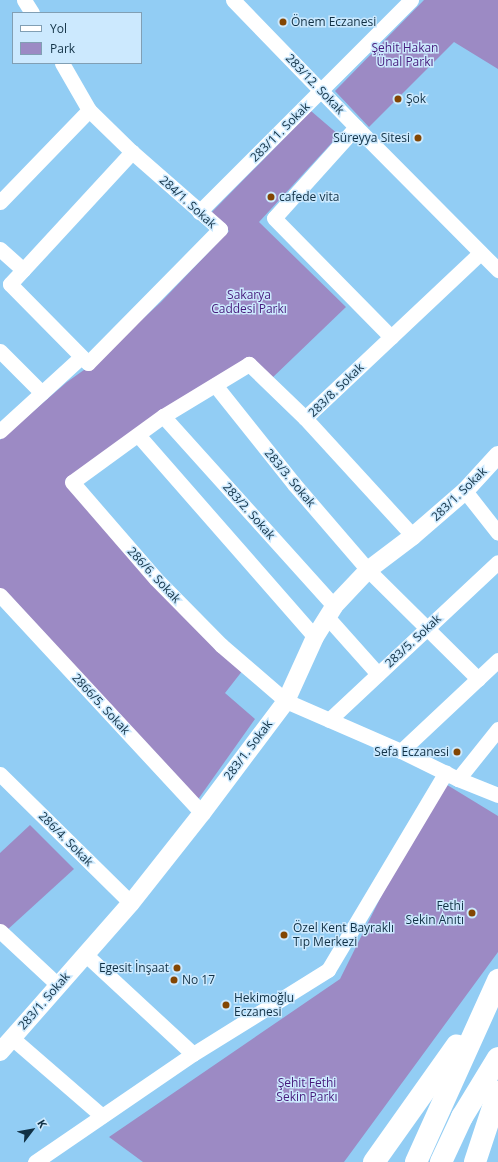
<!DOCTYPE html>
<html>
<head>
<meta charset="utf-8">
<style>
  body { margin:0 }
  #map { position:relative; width:498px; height:1162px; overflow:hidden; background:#92cdf4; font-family:"Open Sans",sans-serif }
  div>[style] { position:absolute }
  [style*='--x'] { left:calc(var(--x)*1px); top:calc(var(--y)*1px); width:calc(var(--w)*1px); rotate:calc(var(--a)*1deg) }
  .green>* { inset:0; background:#9c8ac4 }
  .minor>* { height:15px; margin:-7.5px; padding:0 7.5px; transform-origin:7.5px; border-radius:7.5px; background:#fff }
  .tertiary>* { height:18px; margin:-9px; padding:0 9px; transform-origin:9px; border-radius:9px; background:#fff }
  .primary>* { height:22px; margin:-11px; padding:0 11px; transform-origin:11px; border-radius:11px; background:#fff }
  .dots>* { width:11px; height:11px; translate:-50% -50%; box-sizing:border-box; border:2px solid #cce9fe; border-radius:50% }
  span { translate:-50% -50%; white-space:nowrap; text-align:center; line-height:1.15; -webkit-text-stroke:3px #cce9fe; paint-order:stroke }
  .poi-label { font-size:12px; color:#113145 }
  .left { translate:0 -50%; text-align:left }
  .right { translate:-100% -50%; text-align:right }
  .park-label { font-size:12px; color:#471b7c }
  .street-label { font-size:12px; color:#113145 }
  .legend { position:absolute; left:12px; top:12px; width:130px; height:52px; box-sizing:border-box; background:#cce9fe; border:1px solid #819fb4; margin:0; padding:5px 7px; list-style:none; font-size:12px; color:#113145 }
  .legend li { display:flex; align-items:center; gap:8px; height:20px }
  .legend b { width:20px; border:1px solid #819fb4 }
  .north { position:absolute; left:12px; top:1110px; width:40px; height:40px; -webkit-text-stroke:3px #cce9fe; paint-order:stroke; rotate:58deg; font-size:11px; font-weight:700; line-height:16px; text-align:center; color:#113145 }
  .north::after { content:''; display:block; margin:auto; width:14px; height:18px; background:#113145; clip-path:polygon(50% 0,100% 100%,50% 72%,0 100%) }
</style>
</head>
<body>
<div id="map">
  <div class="green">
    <div style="clip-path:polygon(424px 0,498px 0,498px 69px,454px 42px,369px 127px,335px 91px)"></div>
    <div style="clip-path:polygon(311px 111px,339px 135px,259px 222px,346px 307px,270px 380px,248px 365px,65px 480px,243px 670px,225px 693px,255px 719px,194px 805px,0 595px,0 440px,67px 382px,98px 360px,161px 302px,229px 231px,211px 213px)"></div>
    <div style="clip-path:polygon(439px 780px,498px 816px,498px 952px,344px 1162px,143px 1162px,109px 1137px,340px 979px)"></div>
    <div style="clip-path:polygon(30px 825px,74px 869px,6px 931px,0 926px,0 853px)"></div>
  </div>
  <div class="minor">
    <div style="--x:24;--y:0;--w:15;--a:58"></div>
    <div style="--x:233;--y:0;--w:177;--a:45.9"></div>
    <div style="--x:356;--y:127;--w:202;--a:45.2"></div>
    <div style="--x:356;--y:127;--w:122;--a:132"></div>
    <div style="--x:274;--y:218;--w:167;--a:45.5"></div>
    <div style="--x:0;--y:202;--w:128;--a:-45.9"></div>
    <div style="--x:199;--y:212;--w:300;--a:-45"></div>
    <div style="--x:0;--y:249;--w:31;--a:42"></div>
    <div style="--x:23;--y:270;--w:161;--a:-47.3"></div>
    <div style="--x:23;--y:270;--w:19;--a:133"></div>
    <div style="--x:10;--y:284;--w:111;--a:45.4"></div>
    <div style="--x:88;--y:363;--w:188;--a:-45.4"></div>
    <div style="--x:220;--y:229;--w:117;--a:-138.8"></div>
    <div style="--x:132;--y:152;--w:60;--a:-135.7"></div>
    <div style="--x:89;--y:110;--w:54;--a:-119.9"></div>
    <div style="--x:0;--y:351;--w:59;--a:45"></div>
    <div style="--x:215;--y:385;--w:127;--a:51.4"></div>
    <div style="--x:294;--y:484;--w:113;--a:49.3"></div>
    <div style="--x:368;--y:570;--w:155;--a:44.7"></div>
    <div style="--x:163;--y:416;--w:256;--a:48"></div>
    <div style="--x:305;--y:418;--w:78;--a:-136"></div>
    <div style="--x:249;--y:364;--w:100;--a:148.8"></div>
    <div style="--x:163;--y:416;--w:112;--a:144"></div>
    <div style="--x:72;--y:482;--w:128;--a:49.1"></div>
    <div style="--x:156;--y:579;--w:93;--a:45.4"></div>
    <div style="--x:221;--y:645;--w:86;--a:40.7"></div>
    <div style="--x:286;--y:701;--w:125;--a:23.5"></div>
    <div style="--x:401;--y:751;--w:64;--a:26.2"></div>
    <div style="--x:458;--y:779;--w:43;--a:21.8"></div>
    <div style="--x:0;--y:431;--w:110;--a:-42.4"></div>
    <div style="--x:138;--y:435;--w:269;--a:48.8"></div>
    <div style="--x:465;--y:491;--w:53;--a:51.8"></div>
    <div style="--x:413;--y:536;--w:160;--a:-132.5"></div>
    <div style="--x:305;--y:418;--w:241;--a:-43.3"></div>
    <div style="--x:0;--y:595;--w:297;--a:47.2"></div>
    <div style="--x:328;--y:618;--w:75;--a:48.2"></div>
    <div style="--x:329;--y:720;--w:231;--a:-43.1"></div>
    <div style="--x:401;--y:751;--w:133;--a:-43.2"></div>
    <div style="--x:0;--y:774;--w:184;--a:44.6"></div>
    <div style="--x:458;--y:779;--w:64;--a:-51.3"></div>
    <div style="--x:0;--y:931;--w:79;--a:43"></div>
    <div style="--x:85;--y:954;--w:147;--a:42.8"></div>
    <div style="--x:193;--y:1054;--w:159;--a:-31.9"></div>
    <div style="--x:328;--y:970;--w:230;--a:-59.2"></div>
    <div style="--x:12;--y:1038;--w:119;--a:40.9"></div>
    <div style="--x:35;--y:1162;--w:191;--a:-34.4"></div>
  </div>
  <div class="tertiary">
    <div style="--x:0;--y:1052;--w:198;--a:-48.7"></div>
    <div style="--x:131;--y:903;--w:115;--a:-51.7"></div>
    <div style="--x:202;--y:813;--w:140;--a:-53.1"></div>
    <div style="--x:286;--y:701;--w:70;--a:-65.6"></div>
    <div style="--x:315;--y:637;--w:36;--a:-58"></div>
    <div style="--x:334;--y:606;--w:50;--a:-46.6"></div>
    <div style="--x:368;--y:570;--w:56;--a:-37.1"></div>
    <div style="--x:413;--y:536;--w:69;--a:-40.9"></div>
    <div style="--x:465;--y:491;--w:49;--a:-47.5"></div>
  </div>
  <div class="primary">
    <div style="--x:374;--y:1162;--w:143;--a:-54.6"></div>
    <div style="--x:416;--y:1162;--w:200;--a:-65.7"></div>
    <div style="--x:441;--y:1162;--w:50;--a:-65"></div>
    <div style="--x:462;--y:1117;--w:69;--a:-58.6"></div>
    <div style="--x:475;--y:1162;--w:74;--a:-71.8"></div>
  </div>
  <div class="dots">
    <div style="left:283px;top:22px;background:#834603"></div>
    <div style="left:398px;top:99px;background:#834603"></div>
    <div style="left:418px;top:138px;background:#834603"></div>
    <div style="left:271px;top:197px;background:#834603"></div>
    <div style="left:457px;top:752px;background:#834603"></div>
    <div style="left:472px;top:913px;background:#834603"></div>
    <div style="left:284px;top:935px;background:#834603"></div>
    <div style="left:177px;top:968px;background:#834603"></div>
    <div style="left:174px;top:980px;background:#834603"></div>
    <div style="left:226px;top:1005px;background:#834603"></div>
  </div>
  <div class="poi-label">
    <span class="left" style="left:291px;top:22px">Önem Eczanesi</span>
    <span class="left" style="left:406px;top:99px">Şok</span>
    <span class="right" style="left:410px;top:138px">Süreyya Sitesi</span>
    <span class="left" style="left:279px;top:197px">cafede vita</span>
    <span class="right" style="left:449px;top:752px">Sefa Eczanesi</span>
    <span class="right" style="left:464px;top:913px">Fethi<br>Sekin Anıtı</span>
    <span class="left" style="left:293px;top:935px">Özel Kent Bayraklı<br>Tıp Merkezi</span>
    <span class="right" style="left:169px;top:968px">Egesit İnşaat</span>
    <span class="left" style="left:182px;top:980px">No 17</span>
    <span class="left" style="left:234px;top:1005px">Hekimoğlu<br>Eczanesi</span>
  </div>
  <div class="park-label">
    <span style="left:405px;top:55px">Şehit Hakan<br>Ünal Parkı</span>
    <span style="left:249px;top:302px">Sakarya<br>Caddesi Parkı</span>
    <span style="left:307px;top:1090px">Şehit Fethi<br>Sekin Parkı</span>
  </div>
  <div class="street-label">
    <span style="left:315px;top:84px;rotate:46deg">283/12. Sokak</span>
    <span style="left:280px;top:132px;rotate:-45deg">283/11. Sokak</span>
    <span style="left:188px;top:202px;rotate:42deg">284/1. Sokak</span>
    <span style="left:336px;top:390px;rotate:-44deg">283/8. Sokak</span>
    <span style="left:290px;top:478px;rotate:50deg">283/3. Sokak</span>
    <span style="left:459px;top:494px;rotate:-44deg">283/1. Sokak</span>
    <span style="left:249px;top:511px;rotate:48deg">283/2. Sokak</span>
    <span style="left:154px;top:575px;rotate:47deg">286/6. Sokak</span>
    <span style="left:413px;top:641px;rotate:-43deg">283/5. Sokak</span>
    <span style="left:101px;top:704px;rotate:47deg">2866/5. Sokak</span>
    <span style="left:248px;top:750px;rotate:-53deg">283/1. Sokak</span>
    <span style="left:66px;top:839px;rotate:45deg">286/4. Sokak</span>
    <span style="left:44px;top:1001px;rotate:-49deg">283/1. Sokak</span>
  </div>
  <ul class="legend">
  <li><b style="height:5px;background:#fff"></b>Yol</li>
  <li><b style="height:11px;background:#9c8ac4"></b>Park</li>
  </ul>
  <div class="north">K</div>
</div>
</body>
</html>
